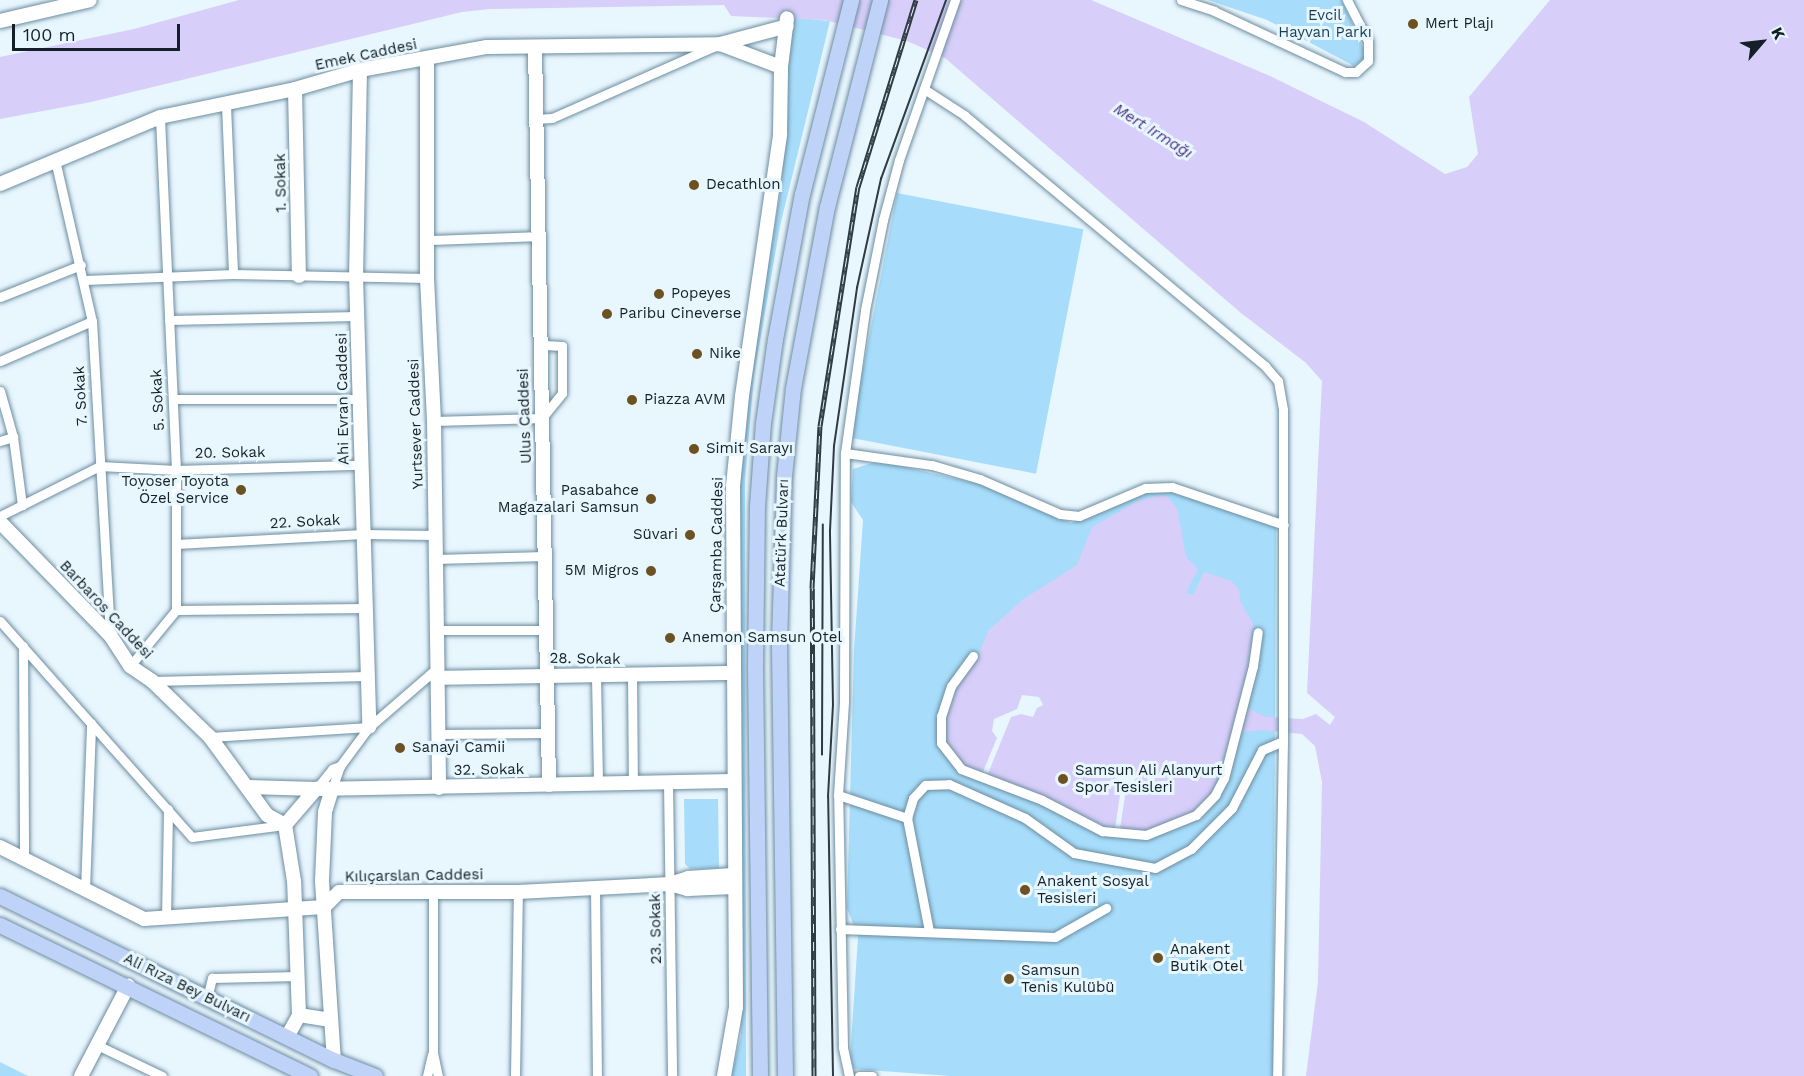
<!DOCTYPE html>
<html>
<head>
<meta charset="utf-8">
<style>
  body { margin:0 }
  #map { position:relative; width:1804px; height:1076px; overflow:hidden; background:#e8f6fe; font-family:"Work Sans",sans-serif }
  div>[style] { position:absolute }
  [style*='--x'] { left:calc(var(--x)*1px); top:calc(var(--y)*1px); width:calc(var(--w)*1px); rotate:calc(var(--a)*1deg) }
  .green>* { inset:0; background:#a7ddfb; transform-origin:0 0 }
  .water>* { inset:0; background:#d7cefa }
  .pier>* { inset:0; background:#e8f6fe }
  .roads { filter:drop-shadow(0 0 2px #6c8da0) drop-shadow(0 0 2px #6c8da0) }
  .street>* { height:9px; margin:-4.5px; padding:0 4.5px; transform-origin:4.5px; border-radius:4.5px; background:#fff }
  .secondary>* { height:14px; margin:-7px; padding:0 7px; transform-origin:7px; border-radius:7px; background:#fff }
  .primary>* { height:15px; margin:-7.5px; padding:0 7.5px; transform-origin:7.5px; border-radius:7.5px; background:#bfd3f9 }
  .tram>* { height:1.5px; margin:-0.75px; padding:0 0.75px; transform-origin:0.75px; border-radius:0.75px; background:#2e3b42 }
  .rail>* { height:5px; margin-top:-2.5px; transform-origin:0; background:repeating-linear-gradient(90deg,#e8f6fe 0 9px,#2e3b42 0 18px); box-sizing:border-box; border-block:2px solid #2e3b42 }
  .dots>* { width:16px; height:16px; translate:-50% -50%; box-sizing:border-box; border:3px solid #e8f6fe; border-radius:50% }
  span { translate:-50% -50%; white-space:nowrap; text-align:center; line-height:1.15; -webkit-text-stroke:6px #e8f6fe; paint-order:stroke }
  .park-label { font-size:15px; color:#183d50 }
  .poi-label { font-size:15px; color:#132027 }
  .left { translate:0 -50%; text-align:left }
  .right { translate:-100% -50%; text-align:right }
  .street-label { font-size:15px; color:#132027 }
  .water-label { font-size:16px; color:#4c3183; font-style:italic }
  .north { position:absolute; left:1732px; top:12px; width:60px; height:60px; -webkit-text-stroke:4px #e8f6fe; paint-order:stroke; rotate:62deg; font-size:16px; font-weight:700; line-height:24px; text-align:center; color:#132027 }
  .north::after { content:''; display:block; margin:auto; width:21px; height:27px; background:#132027; clip-path:polygon(50% 0,100% 100%,50% 72%,0 100%) }
  .scale { position:absolute; left:12px; top:24px; width:168px; height:27px; box-sizing:border-box; border:3px solid #132027; border-top:0; padding-left:8px; font-size:18px; line-height:21px; white-space:nowrap; color:#132027; -webkit-text-stroke:4px #e8f6fe; paint-order:stroke }
</style>
</head>
<body>
<div id="map">
  <div class="green">
    <div style="clip-path:polygon(1208px 0,1342px 0,1367px 57px,1354px 66px,1267px 20px)"></div>
    <div style="clip-path:polygon(789px 17px,830px 21px,780px 226px,754px 375px,745px 480px,746px 1076px,731px 1076px,741px 1036px,738px 482px,750px 374px,782px 182px)"></div>
    <div style="left:897px;top:193px;width:190px;height:249px;rotate:11deg"></div>
    <div style="clip-path:polygon(878px 461px,984px 485px,1071px 523px,1148px 489px,1170px 489px,1276px 526px,1273px 1076px,950px 1076px,854px 1069px,850px 1060px,858px 937px,847px 908px,854px 650px,863px 520px,851px 502px,853px 469px)"></div>
    <div style="clip-path:polygon(684px 799px,718px 799px,719px 868px,690px 869px,685px 864px)"></div>
    <div style="clip-path:polygon(0 1062px,28px 1076px,0 1076px)"></div>
  </div>
  <div class="water">
    <div style="clip-path:polygon(239px 0,1091px 0,1270px 76px,1364px 122px,1445px 174px,1467px 167px,1478px 154px,1469px 97px,1550px 0,1804px 0,1804px 1076px,1306px 1076px,1318px 982px,1322px 782px,1315px 746px,1302px 734px,1263px 730px,1232px 733px,1213px 791px,1193px 813px,1145px 831px,1095px 825px,1079px 819px,1052px 800px,968px 769px,951px 753px,943px 740px,950px 700px,955px 687px,978px 656px,988px 631px,1022px 600px,1077px 565px,1092px 527px,1138px 501px,1160px 495px,1168px 497px,1177px 509px,1186px 557px,1198px 569px,1186px 593px,1193px 595px,1204px 572px,1231px 581px,1239px 589px,1240px 601px,1253px 624px,1249px 665px,1240px 704px,1265px 717px,1303px 719px,1316px 714px,1330px 725px,1335px 717px,1307px 693px,1322px 381px,1306px 363px,1241px 313px,945px 58px,907px 41px,825px 20px,731px 16px,724px 5px,490px 9px,462px 12px,91px 102px,0 119px,0 57px,134px 29px)"></div>
  </div>
  <div class="pier">
    <div style="clip-path:polygon(1022px 695px,1039px 697px,1043px 705px,1037px 708px,1033px 717px,1021px 714px,1011px 717px,987px 776px,982px 774px,997px 738px,992px 731px,994px 719px,1017px 709px)"></div>
    <div style="clip-path:polygon(1122px 767px,1130px 768px,1136px 779px,1126px 789px,1120px 829px,1115px 829px,1121px 788px,1114px 776px)"></div>
  </div>
  <div class="roads">
    <div class="street">
      <div style="--x:1181;--y:0;--w:35;--a:18"></div>
      <div style="--x:1214;--y:11;--w:145;--a:25"></div>
      <div style="--x:1345;--y:72;--w:11;--a:0"></div>
      <div style="--x:1356;--y:72;--w:16;--a:-43"></div>
      <div style="--x:1368;--y:61;--w:20;--a:-90"></div>
      <div style="--x:1368;--y:41;--w:46;--a:-117.1"></div>
      <div style="--x:924;--y:89;--w:48;--a:33"></div>
      <div style="--x:964;--y:115;--w:392;--a:39.8"></div>
      <div style="--x:1265;--y:366;--w:20;--a:49"></div>
      <div style="--x:1278;--y:381;--w:29;--a:80"></div>
      <div style="--x:1283;--y:410;--w:331;--a:90"></div>
      <div style="--x:1283;--y:741;--w:335;--a:91"></div>
      <div style="--x:226;--y:105;--w:169;--a:87.6"></div>
      <div style="--x:535;--y:119;--w:17;--a:-3"></div>
      <div style="--x:552;--y:118;--w:178;--a:-23.8"></div>
      <div style="--x:55;--y:160;--w:165;--a:77.1"></div>
      <div style="--x:92;--y:321;--w:315;--a:86.7"></div>
      <div style="--x:429;--y:240;--w:107;--a:-2.1"></div>
      <div style="--x:85;--y:280;--w:148;--a:-2.3"></div>
      <div style="--x:233;--y:274;--w:194;--a:1.2"></div>
      <div style="--x:0;--y:297;--w:87;--a:-21.6"></div>
      <div style="--x:169;--y:320;--w:188;--a:-1.2"></div>
      <div style="--x:0;--y:361;--w:100;--a:-23.5"></div>
      <div style="--x:0;--y:391;--w:48;--a:74.2"></div>
      <div style="--x:13;--y:437;--w:69;--a:82.5"></div>
      <div style="--x:173;--y:399;--w:186;--a:0"></div>
      <div style="--x:434;--y:421;--w:108;--a:-1.6"></div>
      <div style="--x:542;--y:418;--w:32;--a:-51"></div>
      <div style="--x:562;--y:393;--w:47;--a:-90"></div>
      <div style="--x:562;--y:346;--w:22;--a:-177"></div>
      <div style="--x:0;--y:441;--w:14;--a:-17"></div>
      <div style="--x:845;--y:453;--w:88;--a:7.9"></div>
      <div style="--x:932;--y:465;--w:50;--a:16.3"></div>
      <div style="--x:980;--y:479;--w:87;--a:23.6"></div>
      <div style="--x:1060;--y:514;--w:19;--a:6"></div>
      <div style="--x:1079;--y:516;--w:72;--a:-23"></div>
      <div style="--x:1145;--y:488;--w:27;--a:-2"></div>
      <div style="--x:1172;--y:487;--w:118;--a:18.7"></div>
      <div style="--x:0;--y:516;--w:112;--a:-26.6"></div>
      <div style="--x:100;--y:466;--w:76;--a:3"></div>
      <div style="--x:176;--y:470;--w:184;--a:-1.6"></div>
      <div style="--x:176;--y:544;--w:187;--a:-3.1"></div>
      <div style="--x:363;--y:534;--w:72;--a:0.8"></div>
      <div style="--x:435;--y:559;--w:110;--a:-1.6"></div>
      <div style="--x:176;--y:610;--w:190;--a:-0.6"></div>
      <div style="--x:0;--y:621;--w:289;--a:48.4"></div>
      <div style="--x:192;--y:837;--w:93;--a:-7.4"></div>
      <div style="--x:436;--y:630;--w:111;--a:0"></div>
      <div style="--x:23;--y:646;--w:214;--a:89.7"></div>
      <div style="--x:973;--y:656;--w:37;--a:126"></div>
      <div style="--x:951;--y:686;--w:32;--a:108"></div>
      <div style="--x:941;--y:716;--w:27;--a:90"></div>
      <div style="--x:941;--y:743;--w:33;--a:52"></div>
      <div style="--x:961;--y:769;--w:87;--a:20.9"></div>
      <div style="--x:1042;--y:800;--w:68;--a:27.3"></div>
      <div style="--x:1102;--y:831;--w:44;--a:5.2"></div>
      <div style="--x:1146;--y:835;--w:54;--a:-21.8"></div>
      <div style="--x:1196;--y:815;--w:28;--a:-46"></div>
      <div style="--x:1215;--y:795;--w:19;--a:-62"></div>
      <div style="--x:1224;--y:778;--w:116;--a:-75.5"></div>
      <div style="--x:1253;--y:666;--w:34;--a:-82"></div>
      <div style="--x:130;--y:666;--w:72;--a:-50.6"></div>
      <div style="--x:176;--y:610;--w:140;--a:-90"></div>
      <div style="--x:176;--y:470;--w:353;--a:-92.6"></div>
      <div style="--x:596;--y:676;--w:107;--a:88.9"></div>
      <div style="--x:632;--y:676;--w:107;--a:89.5"></div>
      <div style="--x:152;--y:681;--w:216;--a:-1.3"></div>
      <div style="--x:438;--y:734;--w:110;--a:-0.5"></div>
      <div style="--x:210;--y:737;--w:159;--a:-3.6"></div>
      <div style="--x:668;--y:782;--w:294;--a:89.2"></div>
      <div style="--x:316;--y:789;--w:26;--a:-51"></div>
      <div style="--x:332;--y:769;--w:9;--a:-21"></div>
      <div style="--x:340;--y:766;--w:49;--a:-53.4"></div>
      <div style="--x:369;--y:727;--w:89;--a:-40.9"></div>
      <div style="--x:332;--y:789;--w:24;--a:-71"></div>
      <div style="--x:838;--y:795;--w:73;--a:18.4"></div>
      <div style="--x:595;--y:887;--w:189;--a:89.4"></div>
      <div style="--x:85;--y:890;--w:167;--a:-87.9"></div>
      <div style="--x:433;--y:890;--w:163;--a:90"></div>
      <div style="--x:433;--y:1053;--w:24;--a:78"></div>
      <div style="--x:166;--y:917;--w:108;--a:-88.9"></div>
      <div style="--x:840;--y:929;--w:215;--a:2.1"></div>
      <div style="--x:1055;--y:937;--w:59;--a:-29.6"></div>
      <div style="--x:929;--y:931;--w:115;--a:-101"></div>
      <div style="--x:907;--y:818;--w:21;--a:-73"></div>
      <div style="--x:913;--y:798;--w:18;--a:-47"></div>
      <div style="--x:925;--y:785;--w:24;--a:-2"></div>
      <div style="--x:949;--y:784;--w:83;--a:24.1"></div>
      <div style="--x:1025;--y:818;--w:60;--a:35.5"></div>
      <div style="--x:1074;--y:853;--w:82;--a:10.5"></div>
      <div style="--x:1155;--y:868;--w:41;--a:-27.8"></div>
      <div style="--x:1191;--y:849;--w:58;--a:-45"></div>
      <div style="--x:1232;--y:808;--w:65;--a:-62.7"></div>
      <div style="--x:1262;--y:750;--w:23;--a:-23"></div>
      <div style="--x:207;--y:998;--w:21;--a:-76"></div>
      <div style="--x:212;--y:978;--w:86;--a:-1.3"></div>
      <div style="--x:97;--y:1045;--w:72;--a:25.5"></div>
      <div style="--x:427;--y:1076;--w:22;--a:-77"></div>
      <div style="--x:515;--y:1076;--w:184;--a:-89.1"></div>
      <div style="--x:849;--y:1076;--w:30;--a:-102"></div>
      <div style="--x:843;--y:1047;--w:252;--a:-91.1"></div>
      <div style="--x:838;--y:795;--w:94;--a:-86.3"></div>
      <div style="--x:844;--y:701;--w:248;--a:-89.8"></div>
      <div style="--x:845;--y:453;--w:144;--a:-82"></div>
      <div style="--x:865;--y:310;--w:92;--a:-78.7"></div>
      <div style="--x:883;--y:220;--w:62;--a:-75.1"></div>
      <div style="--x:899;--y:160;--w:170;--a:-70.7"></div>
      <div style="--x:859;--y:1076;--w:13;--a:0"></div>
    </div>
    <div class="secondary">
      <div style="--x:0;--y:21;--w:92;--a:-13.1"></div>
      <div style="--x:720;--y:44;--w:65;--a:20.7"></div>
      <div style="--x:535;--y:47;--w:738;--a:88.91"></div>
      <div style="--x:427;--y:59;--w:219;--a:90"></div>
      <div style="--x:427;--y:278;--w:143;--a:87.2"></div>
      <div style="--x:434;--y:421;--w:367;--a:89.2"></div>
      <div style="--x:360;--y:70;--w:206;--a:91.1"></div>
      <div style="--x:356;--y:276;--w:451;--a:88.3"></div>
      <div style="--x:295;--y:89;--w:187;--a:88.8"></div>
      <div style="--x:0;--y:184;--w:173;--a:-22.7"></div>
      <div style="--x:160;--y:117;--w:138;--a:-11.7"></div>
      <div style="--x:295;--y:89;--w:68;--a:-16.3"></div>
      <div style="--x:360;--y:70;--w:129;--a:-10.3"></div>
      <div style="--x:487;--y:47;--w:233;--a:-0.7"></div>
      <div style="--x:720;--y:44;--w:69;--a:-15"></div>
      <div style="--x:0;--y:522;--w:158;--a:45.8"></div>
      <div style="--x:110;--y:635;--w:37;--a:57"></div>
      <div style="--x:130;--y:666;--w:27;--a:34"></div>
      <div style="--x:152;--y:681;--w:81;--a:44"></div>
      <div style="--x:210;--y:737;--w:97;--a:53.8"></div>
      <div style="--x:267;--y:815;--w:21;--a:29"></div>
      <div style="--x:437;--y:678;--w:296;--a:-1"></div>
      <div style="--x:248;--y:787;--w:68;--a:1.7"></div>
      <div style="--x:316;--y:789;--w:416;--a:-1.1"></div>
      <div style="--x:332;--y:789;--w:24;--a:107"></div>
      <div style="--x:325;--y:812;--w:69;--a:92.5"></div>
      <div style="--x:322;--y:881;--w:179;--a:86.2"></div>
      <div style="--x:0;--y:847;--w:161;--a:26.6"></div>
      <div style="--x:144;--y:919;--w:180;--a:-3.8"></div>
      <div style="--x:324;--y:907;--w:21;--a:-45"></div>
      <div style="--x:339;--y:892;--w:179;--a:0"></div>
      <div style="--x:518;--y:892;--w:152;--a:-3"></div>
      <div style="--x:670;--y:884;--w:19;--a:16"></div>
      <div style="--x:688;--y:889;--w:46;--a:-2.5"></div>
      <div style="--x:670;--y:884;--w:19;--a:-18"></div>
      <div style="--x:688;--y:878;--w:45;--a:-3.8"></div>
      <div style="--x:299;--y:1015;--w:32;--a:9"></div>
      <div style="--x:287;--y:1037;--w:25;--a:-61"></div>
      <div style="--x:299;--y:1015;--w:134;--a:-92.1"></div>
      <div style="--x:294;--y:881;--w:57;--a:-99.1"></div>
      <div style="--x:285;--y:825;--w:48;--a:-49.3"></div>
      <div style="--x:81;--y:1076;--w:102;--a:-62.4"></div>
      <div style="--x:724;--y:1076;--w:70;--a:-80.1"></div>
      <div style="--x:736;--y:1007;--w:521;--a:-90.33"></div>
      <div style="--x:733;--y:486;--w:90;--a:-84.3"></div>
      <div style="--x:742;--y:396;--w:265;--a:-81.7"></div>
      <div style="--x:780;--y:134;--w:67;--a:-89.1"></div>
      <div style="--x:781;--y:67;--w:49;--a:-83"></div>
    </div>
    <div class="primary">
      <div style="--x:0;--y:896;--w:372;--a:26.2"></div>
      <div style="--x:334;--y:1060;--w:44;--a:21.3"></div>
      <div style="--x:0;--y:925;--w:345;--a:26"></div>
      <div style="--x:760;--y:1076;--w:410;--a:-90.7"></div>
      <div style="--x:755;--y:666;--w:160;--a:-89.3"></div>
      <div style="--x:757;--y:506;--w:83;--a:-85.9"></div>
      <div style="--x:763;--y:423;--w:85;--a:-81.9"></div>
      <div style="--x:775;--y:339;--w:147;--a:-79.5"></div>
      <div style="--x:802;--y:194;--w:200;--a:-75.8"></div>
      <div style="--x:785;--y:1076;--w:433;--a:-90.8"></div>
      <div style="--x:779;--y:643;--w:167;--a:-88.3"></div>
      <div style="--x:784;--y:476;--w:88;--a:-84.2"></div>
      <div style="--x:793;--y:388;--w:184;--a:-79.4"></div>
      <div style="--x:827;--y:207;--w:214;--a:-75.6"></div>
    </div>
  </div>
  <div class="tram">
    <div style="--x:822;--y:755;--w:230;--a:-89.8"></div>
    <div style="--x:833;--y:1076;--w:279;--a:-91"></div>
    <div style="--x:828;--y:797;--w:91;--a:-86.9"></div>
    <div style="--x:833;--y:706;--w:175;--a:-91"></div>
    <div style="--x:830;--y:531;--w:85;--a:-87.3"></div>
    <div style="--x:834;--y:446;--w:160;--a:-81.7"></div>
    <div style="--x:857;--y:288;--w:112;--a:-77.6"></div>
    <div style="--x:881;--y:179;--w:190;--a:-70"></div>
  </div>
  <div class="rail">
    <div style="--x:814;--y:1076;--w:488;--a:-90.2"></div>
    <div style="--x:812;--y:588;--w:162;--a:-87.2"></div>
    <div style="--x:820;--y:426;--w:242;--a:-81"></div>
    <div style="--x:858;--y:187;--w:196;--a:-72.8"></div>
  </div>
  <div class="dots">
    <div style="left:1413px;top:24px;background:#6c5123"></div>
    <div style="left:694px;top:185px;background:#6c5123"></div>
    <div style="left:659px;top:294px;background:#6c5123"></div>
    <div style="left:607px;top:314px;background:#6c5123"></div>
    <div style="left:697px;top:354px;background:#6c5123"></div>
    <div style="left:632px;top:400px;background:#6c5123"></div>
    <div style="left:694px;top:449px;background:#6c5123"></div>
    <div style="left:241px;top:490px;background:#6c5123"></div>
    <div style="left:651px;top:499px;background:#6c5123"></div>
    <div style="left:690px;top:535px;background:#6c5123"></div>
    <div style="left:651px;top:571px;background:#6c5123"></div>
    <div style="left:670px;top:638px;background:#6c5123"></div>
    <div style="left:400px;top:748px;background:#6c5123"></div>
    <div style="left:1063px;top:779px;background:#6c5123"></div>
    <div style="left:1025px;top:890px;background:#6c5123"></div>
    <div style="left:1158px;top:958px;background:#6c5123"></div>
    <div style="left:1009px;top:979px;background:#6c5123"></div>
  </div>
  <div class="park-label">
    <span style="left:1325px;top:24px">Evcil<br>Hayvan Parkı</span>
  </div>
  <div class="poi-label">
    <span class="left" style="left:1425px;top:24px">Mert Plajı</span>
    <span class="left" style="left:706px;top:185px">Decathlon</span>
    <span class="left" style="left:671px;top:294px">Popeyes</span>
    <span class="left" style="left:619px;top:314px">Paribu Cineverse</span>
    <span class="left" style="left:709px;top:354px">Nike</span>
    <span class="left" style="left:644px;top:400px">Piazza AVM</span>
    <span class="left" style="left:706px;top:449px">Simit Sarayı</span>
    <span class="right" style="left:229px;top:490px">Toyoser Toyota<br>Özel Service</span>
    <span class="right" style="left:639px;top:499px">Pasabahce<br>Magazalari Samsun</span>
    <span class="right" style="left:678px;top:535px">Süvari</span>
    <span class="right" style="left:639px;top:571px">5M Migros</span>
    <span class="left" style="left:682px;top:638px">Anemon Samsun Otel</span>
    <span class="left" style="left:412px;top:748px">Sanayi Camii</span>
    <span class="left" style="left:1075px;top:779px">Samsun Ali Alanyurt<br>Spor Tesisleri</span>
    <span class="left" style="left:1037px;top:890px">Anakent Sosyal<br>Tesisleri</span>
    <span class="left" style="left:1170px;top:958px">Anakent<br>Butik Otel</span>
    <span class="left" style="left:1021px;top:979px">Samsun<br>Tenis Kulübü</span>
  </div>
  <div class="street-label">
    <span style="left:366px;top:55px;rotate:-12deg">Emek Caddesi</span>
    <span style="left:281px;top:183px;rotate:-91deg">1. Sokak</span>
    <span style="left:81px;top:396px;rotate:-93deg">7. Sokak</span>
    <span style="left:343px;top:399px;rotate:-91deg">Ahi Evran Caddesi</span>
    <span style="left:158px;top:400px;rotate:-93deg">5. Sokak</span>
    <span style="left:525px;top:416px;rotate:-92deg">Ulus Caddesi</span>
    <span style="left:416px;top:424px;rotate:-92deg">Yurtsever Caddesi</span>
    <span style="left:230px;top:453px;rotate:-1deg">20. Sokak</span>
    <span style="left:305px;top:522px;rotate:-3deg">22. Sokak</span>
    <span style="left:782px;top:533px;rotate:-88deg">Atatürk Bulvarı</span>
    <span style="left:717px;top:545px;rotate:-89deg">Çarşamba Caddesi</span>
    <span style="left:106px;top:610px;rotate:47deg">Barbaros Caddesi</span>
    <span style="left:585px;top:659px;rotate:1deg">28. Sokak</span>
    <span style="left:489px;top:770px;rotate:-1deg">32. Sokak</span>
    <span style="left:414px;top:876px;rotate:-1deg">Kılıçarslan Caddesi</span>
    <span style="left:656px;top:929px;rotate:-91deg">23. Sokak</span>
    <span style="left:187px;top:988px;rotate:26deg">Ali Rıza Bey Bulvarı</span>
  </div>
  <div class="water-label">
    <span style="left:1153px;top:131px;rotate:32deg">Mert Irmağı</span>
  </div>
  <div class="north">K</div>
  <div class="scale">100 m</div>
</div>
</body>
</html>
